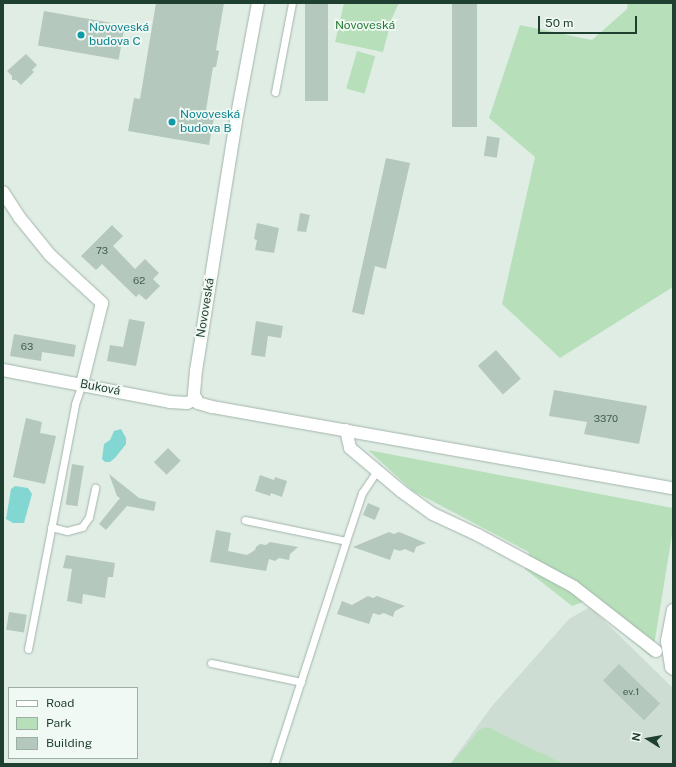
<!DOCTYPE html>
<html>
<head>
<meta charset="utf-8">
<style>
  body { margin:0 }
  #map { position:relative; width:676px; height:767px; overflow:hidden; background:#e0ede5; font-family:"Public Sans",sans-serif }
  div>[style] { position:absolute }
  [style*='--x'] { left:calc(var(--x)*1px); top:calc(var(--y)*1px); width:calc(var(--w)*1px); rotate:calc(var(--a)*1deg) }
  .built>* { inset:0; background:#ceddd3 }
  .green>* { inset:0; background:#b7e0ba; transform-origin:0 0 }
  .water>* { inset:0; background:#83d7d3 }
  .building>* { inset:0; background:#b5c8bd; transform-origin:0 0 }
  .roads { filter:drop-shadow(0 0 1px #a2b5ab) drop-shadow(0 0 1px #a2b5ab) }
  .lane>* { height:7px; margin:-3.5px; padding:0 3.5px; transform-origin:3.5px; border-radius:3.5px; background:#fff }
  .street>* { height:12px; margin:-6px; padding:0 6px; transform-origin:6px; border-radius:6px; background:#fff }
  .secondary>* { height:12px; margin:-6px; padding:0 6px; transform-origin:6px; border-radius:6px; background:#fff }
  .dots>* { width:11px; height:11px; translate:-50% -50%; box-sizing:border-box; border:2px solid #f1f9f4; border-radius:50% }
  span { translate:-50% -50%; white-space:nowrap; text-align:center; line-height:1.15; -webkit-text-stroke:3.5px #f1f9f4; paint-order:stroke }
  .number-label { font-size:10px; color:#446153 }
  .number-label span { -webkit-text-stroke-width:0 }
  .park-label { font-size:12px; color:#267936 }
  .culture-label { font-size:12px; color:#0d838f }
  .left { translate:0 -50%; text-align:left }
  .street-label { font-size:12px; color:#1f3f30 }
  .frame { position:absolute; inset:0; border:4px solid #1f3f30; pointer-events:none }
  .legend { position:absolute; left:8px; top:687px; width:130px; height:72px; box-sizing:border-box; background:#f1f9f4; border:1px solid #9dafa6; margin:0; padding:5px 7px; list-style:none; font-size:12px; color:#1f3f30 }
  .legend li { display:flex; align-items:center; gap:8px; height:20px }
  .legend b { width:20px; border:1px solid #9dafa6 }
  .north { position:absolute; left:628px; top:719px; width:40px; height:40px; -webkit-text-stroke:3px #f1f9f4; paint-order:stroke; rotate:281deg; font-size:11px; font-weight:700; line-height:16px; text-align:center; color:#1f3f30 }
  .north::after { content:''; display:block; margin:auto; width:14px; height:18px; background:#1f3f30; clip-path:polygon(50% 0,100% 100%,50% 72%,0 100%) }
  .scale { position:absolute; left:538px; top:16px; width:99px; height:18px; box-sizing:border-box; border:2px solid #1f3f30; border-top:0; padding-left:5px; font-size:12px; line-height:14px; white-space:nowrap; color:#1f3f30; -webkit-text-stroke:3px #f1f9f4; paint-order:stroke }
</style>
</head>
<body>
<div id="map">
  <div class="built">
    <div style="clip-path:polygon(590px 607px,673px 688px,673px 764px,450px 764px,492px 706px,569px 619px)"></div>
  </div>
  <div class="green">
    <div style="clip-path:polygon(344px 3px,399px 3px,392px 18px,383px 52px,335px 42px)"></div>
    <div style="clip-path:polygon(628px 3px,673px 3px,673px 287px,560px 358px,502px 304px,535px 157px,489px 118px,520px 25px,592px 40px,627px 9px)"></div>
    <div style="left:357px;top:51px;width:19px;height:39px;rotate:16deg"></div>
    <div style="clip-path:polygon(368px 450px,673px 508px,672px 535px,652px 658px,586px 601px,572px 606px,525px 569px,529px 552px,413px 491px)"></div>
    <div style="clip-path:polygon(489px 727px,503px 735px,564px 764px,451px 764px,480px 729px)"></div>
  </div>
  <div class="water">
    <div style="clip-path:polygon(121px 429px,126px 438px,126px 444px,115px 458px,110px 462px,105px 462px,102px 459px,104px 444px,110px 440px,114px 431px)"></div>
    <div style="clip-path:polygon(15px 486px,28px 488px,32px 494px,24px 523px,13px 523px,6px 519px,11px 489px)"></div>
  </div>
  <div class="building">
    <div style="clip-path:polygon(156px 3px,224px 3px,216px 50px,219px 51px,216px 67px,213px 67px,206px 110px,215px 112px,209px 145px,128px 131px,134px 98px,140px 99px)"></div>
    <div style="left:305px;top:3px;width:23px;height:98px"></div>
    <div style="left:452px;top:3px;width:25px;height:124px"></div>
    <div style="left:44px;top:11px;width:82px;height:35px;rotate:10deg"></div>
    <div style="clip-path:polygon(26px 54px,37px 65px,32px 70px,34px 72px,21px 85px,16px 80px,12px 80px,12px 76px,7px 71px)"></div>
    <div style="left:487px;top:136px;width:13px;height:20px;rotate:9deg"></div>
    <div style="clip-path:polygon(386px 158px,410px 163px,386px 269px,375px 266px,364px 315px,352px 312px)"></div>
    <div style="clip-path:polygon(300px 213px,310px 215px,306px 232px,297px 231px)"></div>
    <div style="clip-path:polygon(257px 223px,279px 228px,274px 253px,255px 250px,257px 240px,254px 239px)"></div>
    <div style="clip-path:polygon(112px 225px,123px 236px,113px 246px,135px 269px,145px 259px,159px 273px,153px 279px,160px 286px,146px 300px,139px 294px,136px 297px,102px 264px,96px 270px,81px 256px)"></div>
    <div style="clip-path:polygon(129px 319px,145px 322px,136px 366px,107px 361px,110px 345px,123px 347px)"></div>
    <div style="clip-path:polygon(256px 321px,283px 326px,281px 338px,268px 336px,265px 357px,251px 355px)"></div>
    <div style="clip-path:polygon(14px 334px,76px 345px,74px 357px,42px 352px,41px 361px,10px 356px)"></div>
    <div style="left:496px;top:350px;width:38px;height:24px;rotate:49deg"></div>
    <div style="clip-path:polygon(554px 390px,647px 406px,639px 444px,584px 434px,587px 422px,549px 416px)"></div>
    <div style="clip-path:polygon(26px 418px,42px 422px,40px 433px,56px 436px,45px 484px,13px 477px)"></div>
    <div style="left:168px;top:448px;width:18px;height:20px;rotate:45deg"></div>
    <div style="left:72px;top:464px;width:12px;height:41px;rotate:9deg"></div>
    <div style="clip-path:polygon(109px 474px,139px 498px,156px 502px,154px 511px,127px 506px,106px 530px,99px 524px,120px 498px,117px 496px)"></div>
    <div style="clip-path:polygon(260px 475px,274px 480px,275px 477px,287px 481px,282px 497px,271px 493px,270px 496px,255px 491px)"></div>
    <div style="left:368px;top:503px;width:13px;height:13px;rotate:23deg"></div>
    <div style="clip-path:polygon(216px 530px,231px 533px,228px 551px,247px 555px,255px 550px,256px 547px,260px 544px,266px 545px,270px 542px,298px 547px,290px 554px,289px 560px,279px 558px,275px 561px,269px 559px,266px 571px,210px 562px)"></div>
    <div style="clip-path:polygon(389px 532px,394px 534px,399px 532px,426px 543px,416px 547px,414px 553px,405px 549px,400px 551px,394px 549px,390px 560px,353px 547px)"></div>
    <div style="clip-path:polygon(66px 555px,115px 563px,113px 577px,108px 577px,105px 598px,83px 594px,82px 604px,67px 601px,72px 569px,63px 568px)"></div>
    <div style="clip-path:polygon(368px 596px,373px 598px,377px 596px,405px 606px,395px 611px,393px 617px,384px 613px,379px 615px,373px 613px,369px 624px,337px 614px,342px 601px,352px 605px)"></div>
    <div style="left:9px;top:612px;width:18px;height:18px;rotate:9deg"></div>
    <div style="left:619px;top:664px;width:57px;height:23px;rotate:44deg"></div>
  </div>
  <div class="roads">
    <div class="lane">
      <div style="--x:275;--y:92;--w:91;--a:-79.2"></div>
      <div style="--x:245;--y:520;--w:103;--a:11.7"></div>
      <div style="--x:51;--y:527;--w:16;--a:14"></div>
      <div style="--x:67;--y:531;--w:16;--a:-15"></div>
      <div style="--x:82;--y:527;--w:12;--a:-55"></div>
      <div style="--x:89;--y:517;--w:30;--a:-78"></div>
      <div style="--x:28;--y:649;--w:249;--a:-79.1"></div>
      <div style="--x:75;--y:404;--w:21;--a:-71"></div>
      <div style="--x:211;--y:663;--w:92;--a:11.9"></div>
      <div style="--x:274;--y:764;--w:234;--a:-72.1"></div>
      <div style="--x:346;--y:541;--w:51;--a:-71.6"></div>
      <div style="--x:362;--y:493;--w:27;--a:-56"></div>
    </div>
    <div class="street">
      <div style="--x:3;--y:192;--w:31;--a:57"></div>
      <div style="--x:20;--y:218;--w:48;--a:51"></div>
      <div style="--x:50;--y:255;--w:71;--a:42.7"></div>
      <div style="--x:102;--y:303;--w:83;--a:103.9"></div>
      <div style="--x:3;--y:370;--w:170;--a:10.8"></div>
      <div style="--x:170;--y:402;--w:17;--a:3"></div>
      <div style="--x:187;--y:403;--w:10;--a:-24"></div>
      <div style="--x:346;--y:430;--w:18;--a:77"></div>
      <div style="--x:350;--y:448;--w:67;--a:40.1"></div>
      <div style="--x:401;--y:491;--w:39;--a:36"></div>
      <div style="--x:433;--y:514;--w:50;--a:25"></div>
      <div style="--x:478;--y:535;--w:109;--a:28.4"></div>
      <div style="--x:574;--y:587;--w:104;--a:38"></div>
    </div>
    <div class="secondary">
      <div style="--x:258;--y:3;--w:120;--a:100.6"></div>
      <div style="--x:236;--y:121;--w:252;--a:99.1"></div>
      <div style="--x:196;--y:370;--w:25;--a:95"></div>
      <div style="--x:194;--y:395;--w:9;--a:63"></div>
      <div style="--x:198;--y:403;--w:15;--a:16"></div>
      <div style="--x:212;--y:407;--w:468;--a:10"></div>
      <div style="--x:673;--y:610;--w:32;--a:101"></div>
      <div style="--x:667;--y:641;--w:26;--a:81"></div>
      <div style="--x:671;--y:667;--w:3;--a:45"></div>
    </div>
  </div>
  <div class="dots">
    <div style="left:81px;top:35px;background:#0f9aa8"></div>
    <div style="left:172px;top:122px;background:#0f9aa8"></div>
  </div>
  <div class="number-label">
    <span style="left:102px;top:251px">73</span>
    <span style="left:139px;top:281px">62</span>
    <span style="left:27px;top:347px">63</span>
    <span style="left:606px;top:419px">3370</span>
    <span style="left:631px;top:692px">ev.1</span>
  </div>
  <div class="park-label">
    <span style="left:365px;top:26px">Novoveská</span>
  </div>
  <div class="culture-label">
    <span class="left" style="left:89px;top:35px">Novoveská<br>budova C</span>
    <span class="left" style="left:180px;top:122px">Novoveská<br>budova B</span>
  </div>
  <div class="street-label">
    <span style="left:206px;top:308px;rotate:-81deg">Novoveská</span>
    <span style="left:100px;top:388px;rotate:11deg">Buková</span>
  </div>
  <div class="frame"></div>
  <ul class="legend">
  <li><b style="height:5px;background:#fff"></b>Road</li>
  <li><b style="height:11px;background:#b7e0ba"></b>Park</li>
  <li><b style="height:11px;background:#b5c8bd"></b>Building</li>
  </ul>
  <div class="north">N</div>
  <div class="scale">50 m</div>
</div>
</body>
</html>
